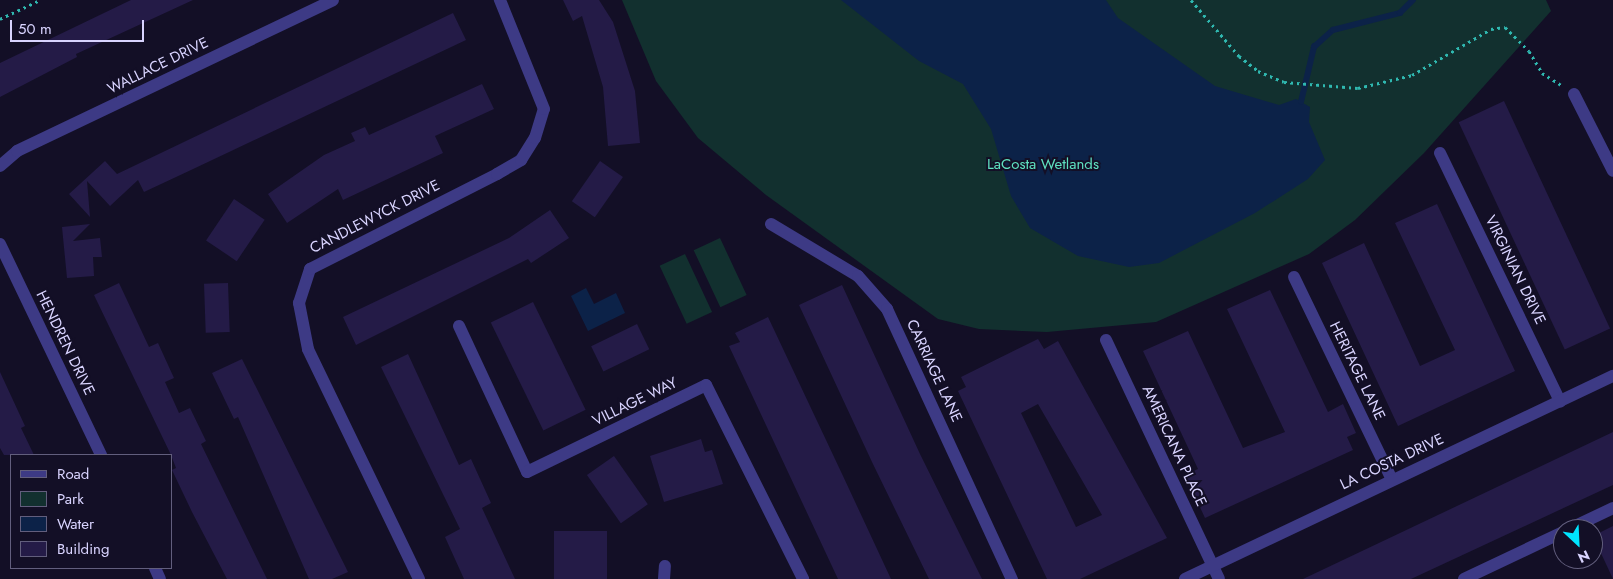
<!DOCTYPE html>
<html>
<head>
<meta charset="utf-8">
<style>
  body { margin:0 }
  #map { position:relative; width:1613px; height:579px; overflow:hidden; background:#130f26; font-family:Jost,sans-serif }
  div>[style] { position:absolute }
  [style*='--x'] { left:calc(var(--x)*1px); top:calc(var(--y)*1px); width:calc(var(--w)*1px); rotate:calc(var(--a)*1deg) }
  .green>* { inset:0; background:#12302f; transform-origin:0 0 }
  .water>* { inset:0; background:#0c2248 }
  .stream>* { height:5.5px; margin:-2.75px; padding:0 2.75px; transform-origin:2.75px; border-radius:2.75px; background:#0c2248 }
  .building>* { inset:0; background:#241b47; transform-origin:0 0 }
  .path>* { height:3px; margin-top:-1.5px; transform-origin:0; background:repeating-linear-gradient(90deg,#2fb8b0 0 2.5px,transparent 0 6.5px) }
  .minor>* { height:12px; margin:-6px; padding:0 6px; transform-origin:6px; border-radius:6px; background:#3d3a85 }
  span { translate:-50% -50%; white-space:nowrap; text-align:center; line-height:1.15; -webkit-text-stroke:4px #130f26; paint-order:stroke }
  .street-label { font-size:15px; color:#d9d4ff }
  .park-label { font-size:15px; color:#5fe0c0 }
  .legend { position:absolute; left:10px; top:454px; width:162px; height:115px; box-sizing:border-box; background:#130f26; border:1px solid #625e7d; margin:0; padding:6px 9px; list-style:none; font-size:15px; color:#d9d4ff }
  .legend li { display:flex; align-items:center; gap:10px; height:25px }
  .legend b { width:25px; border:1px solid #625e7d }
  .north { position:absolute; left:1553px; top:519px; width:50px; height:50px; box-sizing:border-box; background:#130f26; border:1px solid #625e7d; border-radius:50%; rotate:155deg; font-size:14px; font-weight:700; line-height:20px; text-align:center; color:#d9d4ff }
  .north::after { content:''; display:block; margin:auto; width:18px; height:22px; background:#00e5ff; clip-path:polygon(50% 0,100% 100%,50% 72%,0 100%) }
  .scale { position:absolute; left:10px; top:20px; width:134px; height:22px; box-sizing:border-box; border:2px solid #d9d4ff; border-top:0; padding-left:6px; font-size:15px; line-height:18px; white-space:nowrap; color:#d9d4ff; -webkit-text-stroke:4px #130f26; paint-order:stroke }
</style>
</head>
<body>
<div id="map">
  <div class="green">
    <div style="clip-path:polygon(622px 0,1546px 0,1551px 11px,1424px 153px,1355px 220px,1309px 254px,1156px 322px,1047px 332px,979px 329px,938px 319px,766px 195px,698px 138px,656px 81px)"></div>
    <div style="left:720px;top:238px;width:63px;height:29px;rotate:65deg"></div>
    <div style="left:685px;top:254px;width:64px;height:28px;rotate:65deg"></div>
  </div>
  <div class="water">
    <div style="clip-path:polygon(841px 0,1106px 0,1118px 18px,1215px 86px,1279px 105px,1296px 99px,1310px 107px,1309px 122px,1325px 160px,1308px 179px,1255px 213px,1159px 263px,1129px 267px,1078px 256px,1030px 228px,1011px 196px,991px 129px,963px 84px,919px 61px)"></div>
    <div style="clip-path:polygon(586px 288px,594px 304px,616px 293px,625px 313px,588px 331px,571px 296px)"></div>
  </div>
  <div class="stream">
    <div style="--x:1301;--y:102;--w:57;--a:-76.7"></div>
    <div style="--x:1314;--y:47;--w:25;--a:-42"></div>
    <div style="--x:1333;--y:30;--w:69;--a:-14.2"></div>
    <div style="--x:1400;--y:13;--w:18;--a:-45"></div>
  </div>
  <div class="building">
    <div style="clip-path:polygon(131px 0,193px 0,76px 54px,77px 57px,0 97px,0 63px)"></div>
    <div style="clip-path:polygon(563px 0,599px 0,613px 22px,635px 91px,640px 143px,608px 146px,603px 87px,582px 16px,573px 21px)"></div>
    <div style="clip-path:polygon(453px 13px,466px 40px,191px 170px,144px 192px,138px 180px,110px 206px,87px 181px,90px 217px,69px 194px,105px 161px,117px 174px)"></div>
    <div style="clip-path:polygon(482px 84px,494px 109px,435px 136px,443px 153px,343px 200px,338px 189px,287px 223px,268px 194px,324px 155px,355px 141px,351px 133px,365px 127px,369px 135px)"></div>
    <div style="left:1504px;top:101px;width:251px;height:50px;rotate:65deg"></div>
    <div style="left:600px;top:161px;width:28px;height:49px;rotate:35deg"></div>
    <div style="left:234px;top:199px;width:37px;height:50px;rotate:34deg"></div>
    <div style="clip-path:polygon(1437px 204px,1515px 371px,1398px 426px,1322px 263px,1364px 243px,1420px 366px,1455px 350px,1395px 223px)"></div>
    <div style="clip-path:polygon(550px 210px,569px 238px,531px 263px,528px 259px,356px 345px,343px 317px,509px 238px)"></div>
    <div style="clip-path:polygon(90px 224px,73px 241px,100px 238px,102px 257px,93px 257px,94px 276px,67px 278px,62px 227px)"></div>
    <div style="clip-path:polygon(119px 283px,149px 347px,158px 343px,174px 378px,165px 382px,179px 413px,190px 408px,206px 441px,201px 444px,267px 579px,227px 579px,192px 512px,172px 470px,176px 468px,171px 455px,94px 295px)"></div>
    <div style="left:228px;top:283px;width:49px;height:24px;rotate:88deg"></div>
    <div style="clip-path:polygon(842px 285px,920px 454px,982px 579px,929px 579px,872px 462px,799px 305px)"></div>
    <div style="clip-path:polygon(1270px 290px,1328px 412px,1343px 404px,1356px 433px,1347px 437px,1353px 450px,1205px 518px,1185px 475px,1198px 469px,1143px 351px,1188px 331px,1243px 448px,1285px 432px,1227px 309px)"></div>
    <div style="left:533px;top:302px;width:120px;height:47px;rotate:64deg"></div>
    <div style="clip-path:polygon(768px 317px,843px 476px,891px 579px,838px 579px,729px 346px,740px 342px,735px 333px)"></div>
    <div style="left:637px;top:324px;width:28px;height:51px;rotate:64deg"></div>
    <div style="clip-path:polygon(evenodd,1038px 339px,1044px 349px,1058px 341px,1167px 538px,1080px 579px,1047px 579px,958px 391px,966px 387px,961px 377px,1038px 339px,1038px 404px,1102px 515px,1076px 527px,1021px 413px,1038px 404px)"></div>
    <div style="clip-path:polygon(408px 354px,459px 465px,471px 459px,491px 503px,482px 508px,515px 579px,464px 579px,445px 537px,460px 529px,381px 367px)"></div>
    <div style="clip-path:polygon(242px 359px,348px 572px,332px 579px,309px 579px,238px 417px,234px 419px,212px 373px)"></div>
    <div style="clip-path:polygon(0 372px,25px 426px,21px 428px,34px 455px,4px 455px,0 448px)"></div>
    <div style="clip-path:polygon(1613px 432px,1613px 485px,1411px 579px,1303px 579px)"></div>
    <div style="clip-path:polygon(701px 439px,705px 452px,712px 450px,723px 484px,664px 502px,650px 456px)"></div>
    <div style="left:614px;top:456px;width:59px;height:33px;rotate:55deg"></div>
    <div style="clip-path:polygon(1613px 526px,1613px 579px,1593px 536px)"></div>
    <div style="left:607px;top:531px;width:48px;height:53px;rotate:90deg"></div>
  </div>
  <div class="path">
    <div style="--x:1191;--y:0;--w:74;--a:49.4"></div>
    <div style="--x:1239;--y:56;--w:24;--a:38"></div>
    <div style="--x:1258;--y:71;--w:28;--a:23"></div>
    <div style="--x:1284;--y:82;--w:74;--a:4.6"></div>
    <div style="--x:1358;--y:88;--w:56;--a:-13.5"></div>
    <div style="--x:1412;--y:75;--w:91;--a:-30.2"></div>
    <div style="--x:1491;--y:29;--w:14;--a:-8"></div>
    <div style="--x:1505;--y:27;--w:34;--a:45"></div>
    <div style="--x:1529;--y:51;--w:26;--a:59"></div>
    <div style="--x:1542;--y:73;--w:25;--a:32"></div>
    <div style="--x:0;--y:19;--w:44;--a:-25.4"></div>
  </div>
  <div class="minor">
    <div style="--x:1574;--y:94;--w:86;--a:63.1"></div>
    <div style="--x:1440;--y:153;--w:276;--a:64.2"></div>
    <div style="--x:0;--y:166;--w:23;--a:-41"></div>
    <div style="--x:17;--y:151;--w:350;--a:-25.5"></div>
    <div style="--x:771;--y:224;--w:101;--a:30.9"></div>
    <div style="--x:858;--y:276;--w:44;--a:48.7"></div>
    <div style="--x:887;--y:309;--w:298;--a:65.2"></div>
    <div style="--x:0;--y:244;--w:234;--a:64.4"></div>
    <div style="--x:1294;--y:277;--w:225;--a:64.2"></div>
    <div style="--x:459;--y:326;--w:161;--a:65"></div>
    <div style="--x:527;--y:472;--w:199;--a:-25.9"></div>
    <div style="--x:706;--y:385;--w:217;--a:63.4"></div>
    <div style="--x:1106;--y:340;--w:264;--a:64.7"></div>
    <div style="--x:1569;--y:529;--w:49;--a:-25.5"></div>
    <div style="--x:155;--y:568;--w:12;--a:66"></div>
    <div style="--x:419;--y:579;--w:255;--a:-115.8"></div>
    <div style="--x:308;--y:349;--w:47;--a:-101.1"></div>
    <div style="--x:299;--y:303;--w:36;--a:-72"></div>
    <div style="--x:310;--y:269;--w:210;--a:-26.9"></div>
    <div style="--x:497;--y:174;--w:28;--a:-30"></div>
    <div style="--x:521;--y:160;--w:26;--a:-58"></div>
    <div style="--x:535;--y:138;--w:30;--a:-73"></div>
    <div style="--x:544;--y:109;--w:118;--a:-112"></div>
    <div style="--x:664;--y:579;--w:13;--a:-86"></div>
    <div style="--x:1185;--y:579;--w:474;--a:-25.4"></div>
    <div style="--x:1464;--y:579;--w:110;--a:-25.4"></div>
  </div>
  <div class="street-label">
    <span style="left:158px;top:66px;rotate:-26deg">WALLACE DRIVE</span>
    <span style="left:375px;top:217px;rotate:-27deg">CANDLEWYCK DRIVE</span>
    <span style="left:1515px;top:270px;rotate:64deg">VIRGINIAN DRIVE</span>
    <span style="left:65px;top:343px;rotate:64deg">HENDREN DRIVE</span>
    <span style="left:934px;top:371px;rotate:65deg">CARRIAGE LANE</span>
    <span style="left:1357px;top:371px;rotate:64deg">HERITAGE LANE</span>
    <span style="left:635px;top:402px;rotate:-26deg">VILLAGE WAY</span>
    <span style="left:1174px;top:446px;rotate:65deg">AMERICANA PLACE</span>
    <span style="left:1392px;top:462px;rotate:-25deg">LA COSTA DRIVE</span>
  </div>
  <div class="park-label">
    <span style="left:1043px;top:165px">LaCosta Wetlands</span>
  </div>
  <ul class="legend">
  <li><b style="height:6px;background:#3d3a85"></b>Road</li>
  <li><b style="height:14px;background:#12302f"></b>Park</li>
  <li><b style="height:14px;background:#0c2248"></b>Water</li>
  <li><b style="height:14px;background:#241b47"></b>Building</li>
  </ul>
  <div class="north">N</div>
  <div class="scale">50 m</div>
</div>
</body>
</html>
